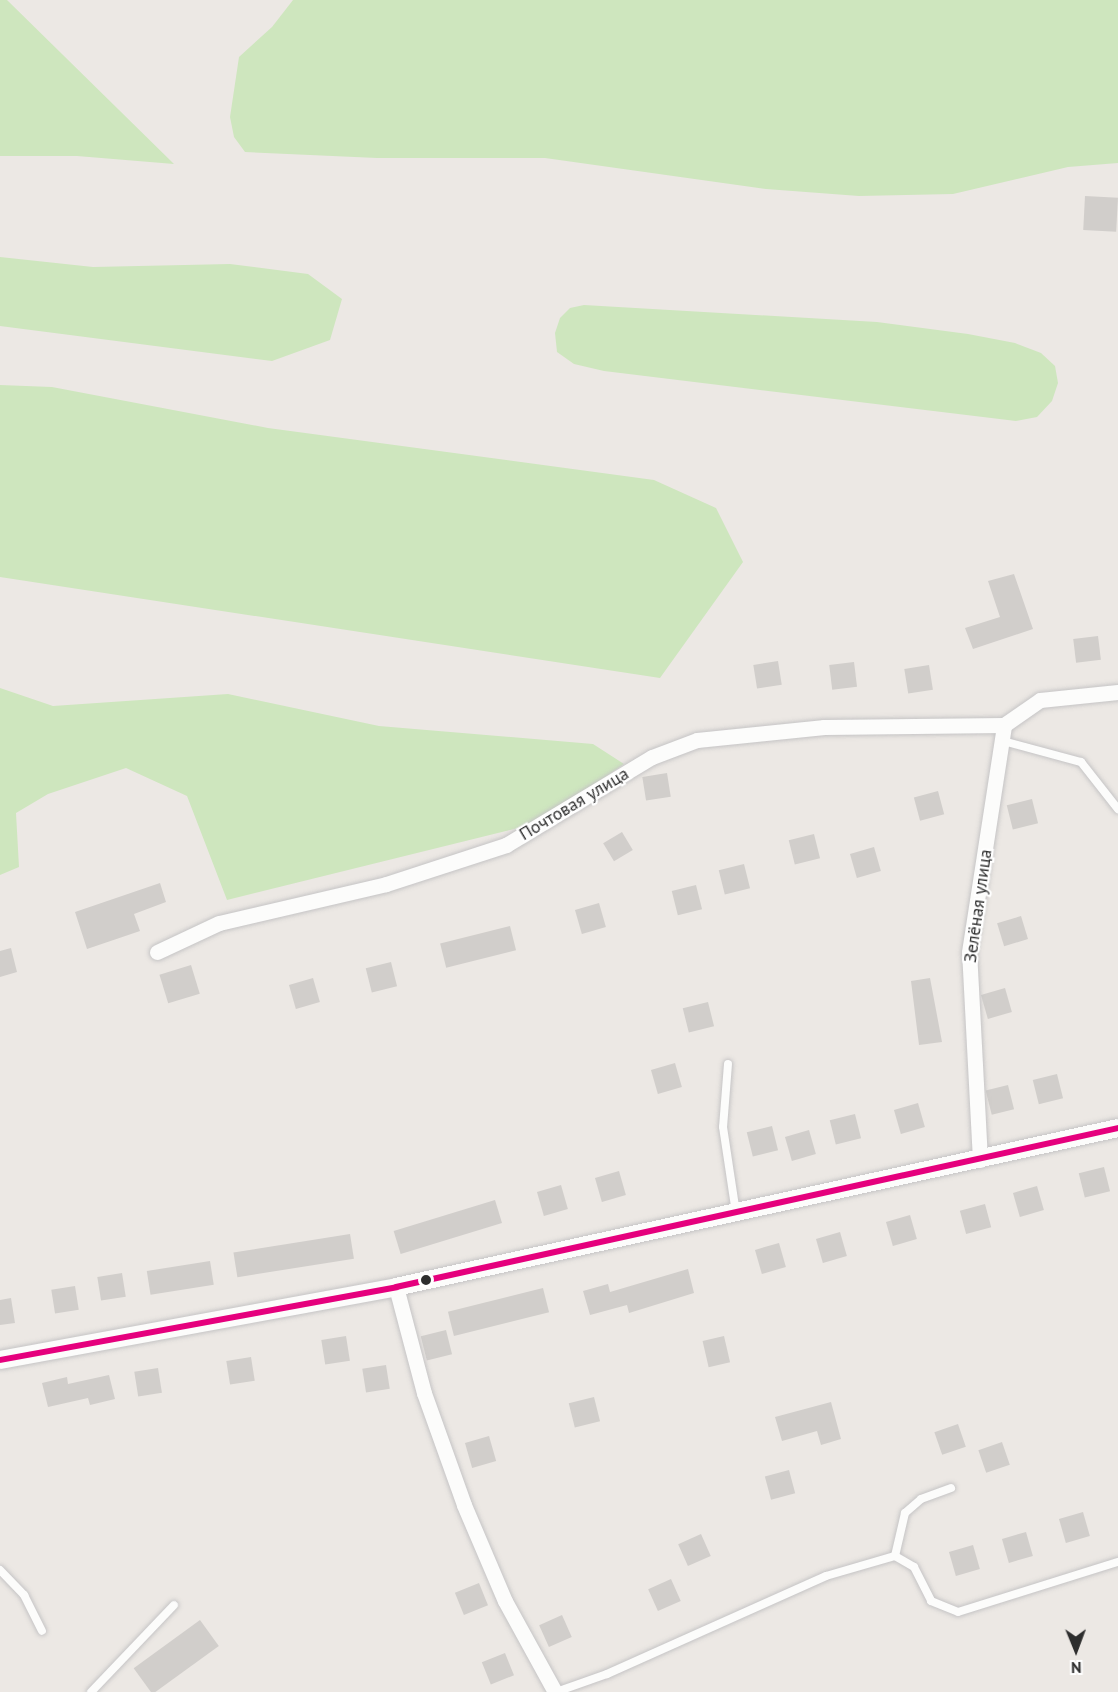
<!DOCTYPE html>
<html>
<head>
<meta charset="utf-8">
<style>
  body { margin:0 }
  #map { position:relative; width:1118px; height:1692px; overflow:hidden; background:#ece8e4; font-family:"PT Sans",sans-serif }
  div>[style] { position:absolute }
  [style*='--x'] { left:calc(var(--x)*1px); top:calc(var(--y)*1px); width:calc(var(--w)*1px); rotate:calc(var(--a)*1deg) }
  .green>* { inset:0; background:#cee6be }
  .building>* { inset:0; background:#d1cecb; transform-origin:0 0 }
  .roads { filter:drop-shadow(0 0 2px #c5c4c5) drop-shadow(0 0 2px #c5c4c5) }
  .service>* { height:8px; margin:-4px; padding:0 4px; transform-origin:4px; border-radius:4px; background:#fcfcfb }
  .minor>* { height:15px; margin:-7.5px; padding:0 7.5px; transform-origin:7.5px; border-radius:7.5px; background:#fcfcfb }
  .tertiary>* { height:18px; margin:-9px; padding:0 9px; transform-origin:9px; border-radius:9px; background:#fcfcfb }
  .bus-1>* { height:6px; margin:-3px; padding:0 3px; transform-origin:3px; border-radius:3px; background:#e5007d }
  .dots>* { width:16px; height:16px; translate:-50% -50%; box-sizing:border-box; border:3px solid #fff; border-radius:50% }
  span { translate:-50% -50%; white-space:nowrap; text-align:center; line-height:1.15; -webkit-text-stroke:4.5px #fff; paint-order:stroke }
  .street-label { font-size:18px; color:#2e2e2e }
  .north { position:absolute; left:1046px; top:1620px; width:60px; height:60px; -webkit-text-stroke:4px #fff; paint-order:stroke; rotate:179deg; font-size:16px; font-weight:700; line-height:24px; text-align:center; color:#2e2e2e }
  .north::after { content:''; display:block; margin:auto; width:21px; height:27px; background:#2e2e2e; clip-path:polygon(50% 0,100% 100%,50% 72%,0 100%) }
</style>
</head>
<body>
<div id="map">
  <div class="green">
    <div style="clip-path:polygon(0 0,7px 0,174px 164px,77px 156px,0 156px)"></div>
    <div style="clip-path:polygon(293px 0,1118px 0,1118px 163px,1068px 167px,953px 194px,859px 196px,766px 189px,545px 158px,377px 158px,245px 152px,234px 137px,230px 117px,239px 57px,272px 27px)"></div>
    <div style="clip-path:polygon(0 257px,93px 267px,230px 264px,308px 274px,342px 299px,330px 340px,272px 361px,0 326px)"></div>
    <div style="clip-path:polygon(584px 305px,877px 322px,968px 334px,1015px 343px,1041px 353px,1055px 366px,1058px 383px,1052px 401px,1037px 417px,1016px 421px,604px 371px,574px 364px,557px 352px,555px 333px,560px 318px,570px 308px)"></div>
    <div style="clip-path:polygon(0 385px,52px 387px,268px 428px,654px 480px,716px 508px,743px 562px,660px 678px,0 577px)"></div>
    <div style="clip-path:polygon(0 688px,53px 706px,228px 694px,379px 726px,593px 744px,624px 764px,538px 823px,227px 900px,187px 796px,126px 768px,48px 794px,16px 813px,19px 867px,0 875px)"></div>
  </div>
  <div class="building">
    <div style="left:1085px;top:196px;width:33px;height:34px;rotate:3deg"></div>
    <div style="clip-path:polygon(1014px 574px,1033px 629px,973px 649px,965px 628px,1000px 617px,988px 581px)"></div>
    <div style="left:1098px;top:636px;width:24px;height:25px;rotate:83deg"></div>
    <div style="left:778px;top:661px;width:24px;height:25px;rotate:81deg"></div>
    <div style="left:854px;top:662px;width:25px;height:25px;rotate:83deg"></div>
    <div style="left:929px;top:665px;width:25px;height:25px;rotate:81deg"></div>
    <div style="left:667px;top:773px;width:24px;height:25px;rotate:81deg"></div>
    <div style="left:938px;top:791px;width:24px;height:25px;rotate:75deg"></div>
    <div style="left:1032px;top:799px;width:25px;height:26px;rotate:76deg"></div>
    <div style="left:622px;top:832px;width:21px;height:22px;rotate:59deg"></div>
    <div style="left:814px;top:834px;width:25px;height:26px;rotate:76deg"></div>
    <div style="left:874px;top:847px;width:25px;height:25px;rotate:74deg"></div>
    <div style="left:744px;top:864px;width:25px;height:26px;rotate:76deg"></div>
    <div style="clip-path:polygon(160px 883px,166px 902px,134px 914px,140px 931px,87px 949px,75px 912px)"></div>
    <div style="left:696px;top:885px;width:25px;height:25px;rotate:76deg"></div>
    <div style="left:599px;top:903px;width:25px;height:25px;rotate:74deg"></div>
    <div style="left:1021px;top:916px;width:24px;height:25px;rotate:73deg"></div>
    <div style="left:510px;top:926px;width:25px;height:72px;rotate:76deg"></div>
    <div style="clip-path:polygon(11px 948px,17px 972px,0 977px,0 951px)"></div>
    <div style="left:391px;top:962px;width:25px;height:26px;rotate:76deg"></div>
    <div style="left:191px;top:965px;width:30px;height:33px;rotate:73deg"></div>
    <div style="left:313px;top:978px;width:25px;height:25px;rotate:74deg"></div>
    <div style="clip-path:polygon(930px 978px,942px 1042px,919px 1045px,911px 981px)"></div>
    <div style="left:1005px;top:988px;width:25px;height:25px;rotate:74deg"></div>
    <div style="left:708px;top:1002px;width:25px;height:26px;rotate:76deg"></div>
    <div style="left:675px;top:1063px;width:25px;height:25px;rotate:74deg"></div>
    <div style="left:1057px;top:1074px;width:25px;height:25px;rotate:76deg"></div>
    <div style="left:1008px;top:1085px;width:25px;height:23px;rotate:76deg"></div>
    <div style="left:918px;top:1103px;width:25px;height:25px;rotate:74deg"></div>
    <div style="left:855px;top:1114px;width:25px;height:26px;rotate:76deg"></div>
    <div style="left:772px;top:1126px;width:25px;height:26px;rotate:76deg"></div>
    <div style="left:809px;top:1130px;width:25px;height:25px;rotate:74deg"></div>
    <div style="left:1104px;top:1167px;width:25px;height:26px;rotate:76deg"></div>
    <div style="left:619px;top:1171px;width:25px;height:25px;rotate:74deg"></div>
    <div style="left:561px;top:1185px;width:25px;height:25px;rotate:74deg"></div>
    <div style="left:1037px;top:1186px;width:25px;height:25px;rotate:74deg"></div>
    <div style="left:495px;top:1200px;width:24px;height:106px;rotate:73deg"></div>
    <div style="left:985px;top:1204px;width:24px;height:26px;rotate:75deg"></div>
    <div style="left:910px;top:1215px;width:25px;height:25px;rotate:74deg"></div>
    <div style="left:840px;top:1232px;width:25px;height:25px;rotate:74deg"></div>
    <div style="left:350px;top:1234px;width:25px;height:118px;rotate:81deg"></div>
    <div style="left:779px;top:1243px;width:25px;height:25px;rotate:74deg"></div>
    <div style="left:210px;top:1261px;width:24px;height:64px;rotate:81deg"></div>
    <div style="clip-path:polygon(688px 1269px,694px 1293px,629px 1313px,627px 1305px,590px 1315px,583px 1291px,608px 1284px,610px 1292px)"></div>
    <div style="left:122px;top:1273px;width:24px;height:25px;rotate:81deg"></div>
    <div style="left:75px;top:1286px;width:24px;height:24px;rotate:81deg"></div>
    <div style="left:543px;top:1288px;width:25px;height:98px;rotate:76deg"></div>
    <div style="clip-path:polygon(11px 1298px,15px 1323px,0 1325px,0 1300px)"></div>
    <div style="left:446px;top:1330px;width:25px;height:26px;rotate:76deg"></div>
    <div style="left:346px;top:1336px;width:25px;height:25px;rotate:81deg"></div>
    <div style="left:724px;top:1336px;width:27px;height:22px;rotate:77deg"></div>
    <div style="left:251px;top:1357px;width:24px;height:25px;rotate:81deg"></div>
    <div style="left:386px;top:1365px;width:24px;height:24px;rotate:81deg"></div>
    <div style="left:158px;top:1368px;width:25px;height:24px;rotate:81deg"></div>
    <div style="clip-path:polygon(109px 1375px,115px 1399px,90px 1405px,88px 1398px,48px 1407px,42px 1383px,67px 1377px,68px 1384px)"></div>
    <div style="left:594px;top:1397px;width:25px;height:26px;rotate:76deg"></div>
    <div style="clip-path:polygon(831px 1402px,841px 1439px,821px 1445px,817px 1431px,782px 1441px,775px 1417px)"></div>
    <div style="left:958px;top:1424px;width:24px;height:25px;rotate:71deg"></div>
    <div style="left:489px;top:1436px;width:26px;height:25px;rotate:74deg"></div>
    <div style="left:1002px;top:1442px;width:24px;height:25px;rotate:71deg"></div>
    <div style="left:789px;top:1470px;width:24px;height:25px;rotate:75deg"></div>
    <div style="left:1083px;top:1512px;width:25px;height:25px;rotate:74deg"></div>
    <div style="left:1026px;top:1532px;width:25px;height:25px;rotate:74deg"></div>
    <div style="left:701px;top:1534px;width:24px;height:25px;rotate:66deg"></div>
    <div style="left:973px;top:1545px;width:25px;height:25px;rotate:74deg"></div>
    <div style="left:671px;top:1579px;width:24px;height:25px;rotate:66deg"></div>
    <div style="left:479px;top:1583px;width:24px;height:26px;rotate:68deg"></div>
    <div style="left:562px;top:1615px;width:24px;height:25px;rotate:66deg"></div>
    <div style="left:200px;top:1620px;width:32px;height:82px;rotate:54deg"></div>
    <div style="left:505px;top:1653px;width:24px;height:25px;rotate:68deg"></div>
  </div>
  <div class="roads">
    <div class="service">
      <div style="--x:1003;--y:741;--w:81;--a:15.1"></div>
      <div style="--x:1081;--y:762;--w:60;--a:51.8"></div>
      <div style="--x:728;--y:1064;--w:63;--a:94.5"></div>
      <div style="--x:723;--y:1127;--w:87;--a:81.4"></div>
      <div style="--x:895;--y:1556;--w:22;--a:30"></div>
      <div style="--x:914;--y:1567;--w:38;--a:63"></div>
      <div style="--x:931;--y:1601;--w:29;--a:22"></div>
      <div style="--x:958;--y:1612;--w:168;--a:-17.4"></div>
      <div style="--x:0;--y:1570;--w:35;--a:46"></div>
      <div style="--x:24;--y:1595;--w:40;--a:63.4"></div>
      <div style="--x:91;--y:1692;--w:120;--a:-46.3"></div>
      <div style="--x:556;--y:1692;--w:54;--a:-19.4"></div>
      <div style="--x:607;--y:1674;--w:240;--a:-24.1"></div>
      <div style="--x:826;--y:1576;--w:72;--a:-16.2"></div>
      <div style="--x:895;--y:1556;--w:44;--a:-76.9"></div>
      <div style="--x:905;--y:1513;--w:21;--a:-41"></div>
      <div style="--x:921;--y:1499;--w:32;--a:-20"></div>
    </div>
    <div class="minor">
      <div style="--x:1004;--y:725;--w:44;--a:-34.8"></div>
      <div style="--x:1040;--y:700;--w:78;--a:-5.9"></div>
      <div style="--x:157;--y:952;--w:68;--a:-25.1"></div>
      <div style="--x:219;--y:923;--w:171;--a:-13.1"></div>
      <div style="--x:386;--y:884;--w:126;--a:-18"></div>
      <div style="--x:506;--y:845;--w:170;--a:-31.1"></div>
      <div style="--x:652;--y:757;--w:48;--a:-20.7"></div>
      <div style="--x:697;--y:740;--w:128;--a:-5.8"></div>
      <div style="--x:824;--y:727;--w:180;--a:-0.6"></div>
      <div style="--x:980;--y:1160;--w:208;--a:-93"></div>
      <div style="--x:969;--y:952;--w:230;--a:-81.2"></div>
      <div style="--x:396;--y:1287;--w:110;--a:75.2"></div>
      <div style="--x:424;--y:1393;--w:119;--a:70.3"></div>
      <div style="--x:464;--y:1505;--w:104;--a:66.9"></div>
      <div style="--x:505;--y:1601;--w:104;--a:61.2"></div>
    </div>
    <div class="tertiary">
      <div style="--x:0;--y:1360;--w:403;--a:-10.4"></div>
      <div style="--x:396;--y:1287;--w:739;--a:-12.42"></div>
    </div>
  </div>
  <div class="bus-1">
    <div style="--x:0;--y:1360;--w:403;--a:-10.4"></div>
    <div style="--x:396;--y:1287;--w:739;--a:-12.42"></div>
  </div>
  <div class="dots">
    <div style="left:426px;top:1280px;background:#2e2e2e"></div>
  </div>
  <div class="street-label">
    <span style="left:574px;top:804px;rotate:-31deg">Почтовая улица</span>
    <span style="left:978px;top:906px;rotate:-82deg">Зелёная улица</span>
  </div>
  <div class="north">N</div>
</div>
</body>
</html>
